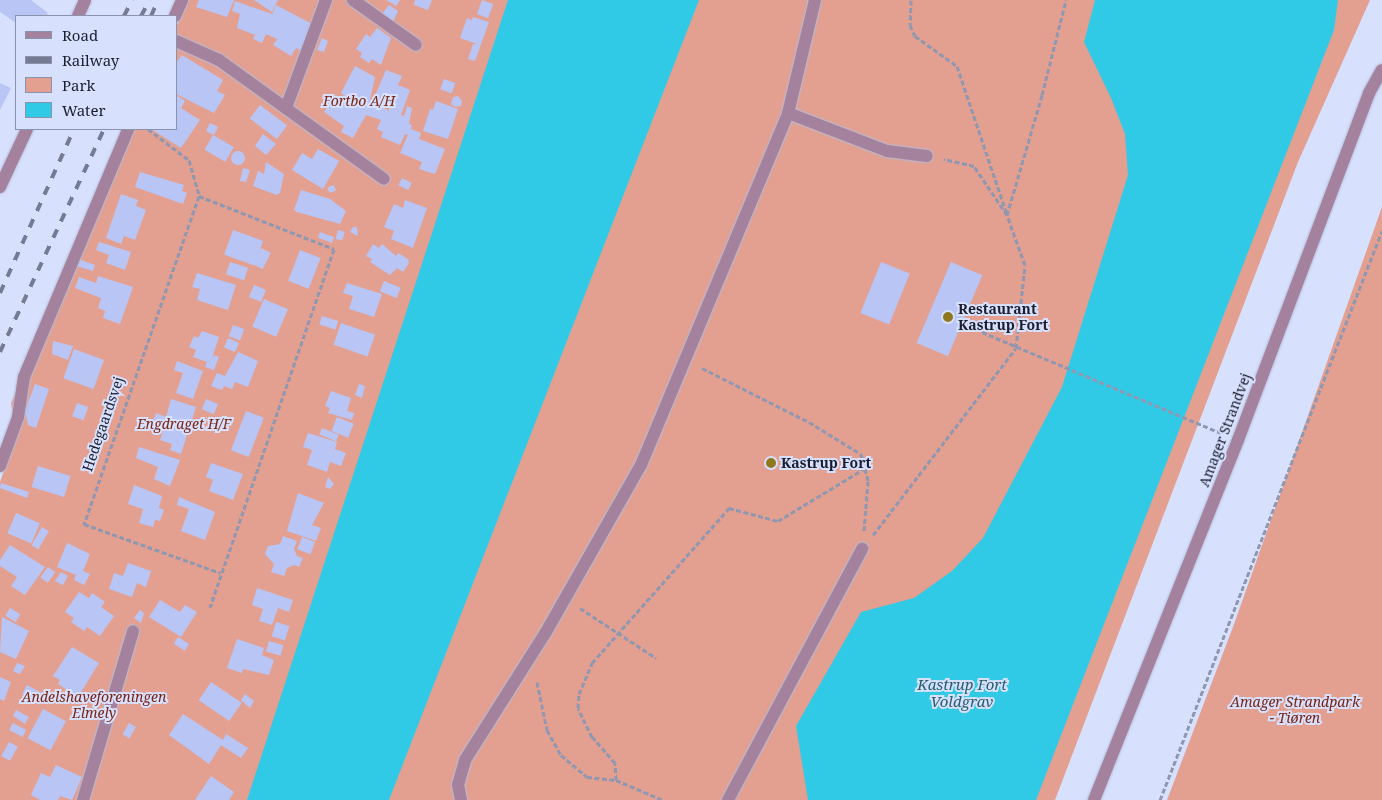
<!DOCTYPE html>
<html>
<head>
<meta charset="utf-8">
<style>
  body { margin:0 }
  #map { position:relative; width:1382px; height:800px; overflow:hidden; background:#d7e0fd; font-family:"Noto Serif",serif }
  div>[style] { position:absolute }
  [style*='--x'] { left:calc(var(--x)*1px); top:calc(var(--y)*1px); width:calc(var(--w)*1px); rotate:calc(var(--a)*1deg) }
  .green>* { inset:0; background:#e39f90 }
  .water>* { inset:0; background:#30cae6 }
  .building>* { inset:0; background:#b9c6f5; transform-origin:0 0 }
  .round { border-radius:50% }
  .path>* { height:3px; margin-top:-1.5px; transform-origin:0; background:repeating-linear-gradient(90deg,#9097b0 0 5px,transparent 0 7.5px) }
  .roads { filter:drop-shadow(0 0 1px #b5bdd8) drop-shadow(0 0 1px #b5bdd8) }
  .minor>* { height:12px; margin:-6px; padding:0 6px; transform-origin:6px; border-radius:6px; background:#a4819d }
  .rail>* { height:4px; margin-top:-2px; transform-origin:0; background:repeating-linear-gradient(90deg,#747b92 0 9px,transparent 0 18px) }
  .dots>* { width:14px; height:14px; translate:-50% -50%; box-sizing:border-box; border:2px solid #d7e0fd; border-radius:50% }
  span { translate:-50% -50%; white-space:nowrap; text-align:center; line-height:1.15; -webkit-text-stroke:4px #d7e0fd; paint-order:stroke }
  .park-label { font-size:14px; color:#792210; font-style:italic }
  .poi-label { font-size:14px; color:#1a1e2f; font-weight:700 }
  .left { translate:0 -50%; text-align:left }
  .street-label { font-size:14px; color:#1a1e2f }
  .water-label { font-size:15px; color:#245e6a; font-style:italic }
  .legend { position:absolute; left:15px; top:15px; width:162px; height:115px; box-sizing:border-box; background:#d7e0fd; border:1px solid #8b92ab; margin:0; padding:6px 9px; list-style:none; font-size:15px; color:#1a1e2f }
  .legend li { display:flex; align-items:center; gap:10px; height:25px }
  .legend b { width:25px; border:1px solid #8b92ab }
</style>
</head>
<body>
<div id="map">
  <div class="green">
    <div style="clip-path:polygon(188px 0,1370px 0,1298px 162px,1055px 800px,0 800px,0 482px,17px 435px,11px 403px,132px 129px,176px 129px,176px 27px)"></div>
    <div style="clip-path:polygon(1382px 207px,1382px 800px,1167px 800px,1233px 627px)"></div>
  </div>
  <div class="water">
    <div style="clip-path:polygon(508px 0,699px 0,389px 800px,247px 800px)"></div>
    <div style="clip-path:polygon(1095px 0,1338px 0,1334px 30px,1036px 800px,808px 800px,796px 726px,861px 612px,914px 598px,952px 571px,983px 538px,1062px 387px,1128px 175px,1125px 134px,1111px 98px,1084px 42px)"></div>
  </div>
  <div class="building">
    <div style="clip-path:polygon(0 0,31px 0,48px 13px,46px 16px,16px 16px,16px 23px,0 12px)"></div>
    <div style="clip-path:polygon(199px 0,234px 0,227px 17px,196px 7px)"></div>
    <div style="clip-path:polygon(254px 0,278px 0,272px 12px)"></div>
    <div style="clip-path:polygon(386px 0,400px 0,396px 6px)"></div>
    <div style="clip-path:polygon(415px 0,432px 0,428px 10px,414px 5px)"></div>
    <div style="left:482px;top:0;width:12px;height:15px;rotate:20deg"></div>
    <div style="clip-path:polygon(235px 1px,272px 14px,266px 28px,276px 5px,314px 25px,302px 51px,296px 48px,291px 56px,273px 45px,277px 39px,266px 34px,262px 43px,253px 39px,255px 35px,237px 28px,240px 14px,232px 11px)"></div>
    <div style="clip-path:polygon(389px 5px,398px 11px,393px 22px,382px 14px)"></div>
    <div style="clip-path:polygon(473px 17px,489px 22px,475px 61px,468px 59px,473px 44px,477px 44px,460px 38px,467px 18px,472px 20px)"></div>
    <div style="clip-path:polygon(377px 28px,391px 38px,381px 65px,372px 59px,369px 63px,360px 57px,362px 53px,356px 49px,366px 34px,370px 37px)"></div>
    <div style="clip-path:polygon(322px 38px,328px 41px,324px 52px,317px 50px)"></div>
    <div style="clip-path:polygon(182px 55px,223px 80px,217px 91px,225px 95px,214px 113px,176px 94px,176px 63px)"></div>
    <div style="clip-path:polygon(355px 66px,375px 77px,370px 100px,389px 111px,388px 103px,374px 98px,386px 70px,402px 76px,398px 85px,410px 90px,401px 115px,404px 116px,407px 106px,412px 108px,409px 124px,412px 125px,411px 129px,421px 133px,419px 139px,445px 149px,435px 174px,419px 169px,422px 162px,400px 153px,408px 135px,405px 134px,400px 145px,381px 137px,383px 132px,377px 129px,381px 120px,366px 115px,353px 138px,341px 132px,344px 126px,324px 112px,335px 95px,357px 106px,360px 99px,353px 96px,349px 100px,341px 93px)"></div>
    <div style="left:444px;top:79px;width:12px;height:11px;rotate:20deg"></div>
    <div style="clip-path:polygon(0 83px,11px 88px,0 110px)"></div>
    <div style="clip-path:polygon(176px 95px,185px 101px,181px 108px,200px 120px,181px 148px,151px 129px,176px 129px)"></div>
    <div style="clip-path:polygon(458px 96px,462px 101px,461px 106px,455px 107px,451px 104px,453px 97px)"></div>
    <div style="clip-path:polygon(436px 101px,458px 109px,448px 139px,423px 131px,430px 109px,433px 110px)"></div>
    <div style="left:260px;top:105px;width:34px;height:17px;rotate:37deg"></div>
    <div style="left:210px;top:123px;width:9px;height:9px;rotate:27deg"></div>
    <div style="clip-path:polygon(263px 134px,276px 144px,266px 155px,255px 146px)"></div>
    <div style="left:213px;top:135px;width:24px;height:17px;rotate:30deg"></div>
    <div style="clip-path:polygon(318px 149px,339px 161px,323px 189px,292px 170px,302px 153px,312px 159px)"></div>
    <div class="round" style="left:231px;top:151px;width:14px;height:14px"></div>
    <div style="clip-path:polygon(266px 162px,284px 174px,280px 193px,277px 195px,253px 186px,258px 171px,264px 174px)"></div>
    <div style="clip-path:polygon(243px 168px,250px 170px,246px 182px,240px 181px)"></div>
    <div style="clip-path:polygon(140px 172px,184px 185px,182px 191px,187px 193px,183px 204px,135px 187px)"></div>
    <div style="left:402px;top:178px;width:11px;height:8px;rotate:27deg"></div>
    <div style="left:334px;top:185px;width:6px;height:7px;rotate:72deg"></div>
    <div style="clip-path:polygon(301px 190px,330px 199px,346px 211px,340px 224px,297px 212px,294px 210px)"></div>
    <div style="clip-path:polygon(121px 194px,138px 200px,136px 206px,146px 210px,135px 240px,124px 236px,121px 244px,106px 238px)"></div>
    <div style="clip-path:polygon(405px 200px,427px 208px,413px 248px,391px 239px,394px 231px,384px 227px,394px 204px,403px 208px)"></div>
    <div style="clip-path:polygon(353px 227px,357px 227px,358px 236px,350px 232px)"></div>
    <div style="left:233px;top:230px;width:32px;height:26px;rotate:20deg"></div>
    <div style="left:338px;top:230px;width:7px;height:9px;rotate:16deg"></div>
    <div style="left:320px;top:232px;width:15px;height:6px;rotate:20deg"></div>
    <div style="clip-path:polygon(99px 242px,131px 252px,125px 270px,106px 263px,109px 255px,96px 250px)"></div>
    <div style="clip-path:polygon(373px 244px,379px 248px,382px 244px,396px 256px,398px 253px,408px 259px,409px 263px,403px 272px,397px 268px,390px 275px,370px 262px,372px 259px,366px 256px)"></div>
    <div style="left:261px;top:248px;width:11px;height:18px;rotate:27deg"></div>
    <div style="left:300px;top:250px;width:22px;height:33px;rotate:21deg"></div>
    <div style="clip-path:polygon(78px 259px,95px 265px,93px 271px,76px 266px)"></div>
    <div style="left:230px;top:262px;width:19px;height:13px;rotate:18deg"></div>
    <div style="left:881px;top:262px;width:31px;height:55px;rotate:22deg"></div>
    <div style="left:951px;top:262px;width:34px;height:88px;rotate:23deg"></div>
    <div style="clip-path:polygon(197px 273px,236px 285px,228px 310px,197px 300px,200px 289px,192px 287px)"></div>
    <div style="clip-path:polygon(98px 276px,133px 287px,120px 324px,103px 318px,105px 311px,98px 308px,101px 298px,75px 288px,79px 277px,96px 283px)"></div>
    <div style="left:384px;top:281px;width:18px;height:11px;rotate:22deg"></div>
    <div style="clip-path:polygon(347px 283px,382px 294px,374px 317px,349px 309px,353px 296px,343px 293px)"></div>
    <div style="left:254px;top:285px;width:13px;height:13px;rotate:23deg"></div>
    <div style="left:264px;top:299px;width:26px;height:30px;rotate:23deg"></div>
    <div style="left:322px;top:316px;width:17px;height:9px;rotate:17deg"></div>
    <div style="left:341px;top:323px;width:36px;height:23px;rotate:19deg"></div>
    <div style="left:233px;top:325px;width:12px;height:12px;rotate:20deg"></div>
    <div style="clip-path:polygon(202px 331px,219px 337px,212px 358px,214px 355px,219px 357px,214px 370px,205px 367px,207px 362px,193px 357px,196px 350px,189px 347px,194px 336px,198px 338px)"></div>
    <div style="left:228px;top:338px;width:12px;height:10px;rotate:24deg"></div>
    <div style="clip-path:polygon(53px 341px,73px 346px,68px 360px,52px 354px)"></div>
    <div style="left:74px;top:349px;width:32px;height:31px;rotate:20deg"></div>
    <div style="clip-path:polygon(238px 352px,258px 361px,248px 387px,235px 382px,232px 389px,224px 386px,222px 390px,211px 386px,217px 373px,225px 376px)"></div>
    <div style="clip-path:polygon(177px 361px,203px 371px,193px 399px,176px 393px,183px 373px,174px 370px)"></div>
    <div style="clip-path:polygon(35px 384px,49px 389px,36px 428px,28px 425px,25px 411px)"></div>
    <div style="clip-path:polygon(359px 384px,365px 386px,362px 398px,355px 395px)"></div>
    <div style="clip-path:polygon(331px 391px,351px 398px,347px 411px,354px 413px,352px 420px,328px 413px,330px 408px,325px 406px)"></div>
    <div style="clip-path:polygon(171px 399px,196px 407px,181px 454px,170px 450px,172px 444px,160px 440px,164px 428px,152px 424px,156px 413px,166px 417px)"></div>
    <div style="left:206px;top:399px;width:13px;height:11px;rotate:23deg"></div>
    <div style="left:77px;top:403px;width:12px;height:14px;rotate:20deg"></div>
    <div style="left:246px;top:411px;width:19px;height:42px;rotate:21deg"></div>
    <div style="left:337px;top:417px;width:18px;height:15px;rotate:22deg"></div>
    <div style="left:322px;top:428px;width:18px;height:7px;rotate:22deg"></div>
    <div style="clip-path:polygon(308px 433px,337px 442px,335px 449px,346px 453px,341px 466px,330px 462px,327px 472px,307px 465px,312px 450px,303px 447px)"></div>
    <div style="clip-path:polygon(139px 447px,180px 460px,170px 486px,154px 479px,158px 467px,136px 458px)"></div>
    <div style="clip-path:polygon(211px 463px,243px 474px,233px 500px,209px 491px,213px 480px,206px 477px)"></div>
    <div style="left:38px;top:466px;width:34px;height:22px;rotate:17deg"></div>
    <div style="clip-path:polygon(328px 477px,334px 484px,330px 489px,325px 487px)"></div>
    <div style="clip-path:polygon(1px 483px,29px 492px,27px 498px,0 488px)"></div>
    <div style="clip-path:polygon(134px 485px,162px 496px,159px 508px,164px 510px,160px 521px,155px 520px,153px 527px,139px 523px,143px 509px,128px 504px)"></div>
    <div style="clip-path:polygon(298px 493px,324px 503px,312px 525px,321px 528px,316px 541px,287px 531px)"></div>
    <div style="clip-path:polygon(179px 497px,215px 512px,205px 540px,181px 531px,189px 509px,177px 505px)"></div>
    <div style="left:16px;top:513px;width:26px;height:22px;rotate:23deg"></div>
    <div style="left:42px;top:527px;width:8px;height:21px;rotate:30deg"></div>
    <div style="clip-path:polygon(283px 536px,297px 541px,294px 549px,297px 556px,303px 558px,299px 567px,294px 565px,287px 568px,284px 576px,271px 572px,274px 564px,265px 554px,268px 546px,280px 544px)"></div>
    <div style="left:302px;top:537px;width:14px;height:13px;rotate:21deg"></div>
    <div style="clip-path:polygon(67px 543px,90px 554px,83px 571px,90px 574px,84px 585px,74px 580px,76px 575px,57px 567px)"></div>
    <div style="clip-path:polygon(10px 545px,45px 567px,25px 595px,11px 586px,17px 577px,0 566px,0 560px)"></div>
    <div style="clip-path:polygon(128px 563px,151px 571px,146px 587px,137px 583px,132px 597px,109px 589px,114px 573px,123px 576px)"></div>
    <div style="left:48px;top:567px;width:9px;height:13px;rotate:36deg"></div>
    <div style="clip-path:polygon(61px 572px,68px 576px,63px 585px,55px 581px)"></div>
    <div style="clip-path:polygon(257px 588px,293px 600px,289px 612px,278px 608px,272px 625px,259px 621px,263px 609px,252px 605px)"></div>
    <div style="clip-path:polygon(79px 592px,89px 598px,92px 593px,105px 602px,101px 607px,114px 616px,100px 636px,87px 627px,84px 631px,71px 622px,74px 618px,65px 612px)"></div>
    <div style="clip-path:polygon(160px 600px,180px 612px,185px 605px,197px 612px,181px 637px,149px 617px)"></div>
    <div style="left:10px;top:608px;width:12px;height:9px;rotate:31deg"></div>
    <div style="clip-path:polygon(140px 610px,144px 613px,141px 623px,134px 618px)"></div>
    <div style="clip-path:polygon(2px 617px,29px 631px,16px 659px,0 652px)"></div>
    <div style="left:276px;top:622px;width:14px;height:15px;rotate:17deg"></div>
    <div style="left:178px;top:637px;width:13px;height:8px;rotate:32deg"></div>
    <div style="clip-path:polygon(237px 639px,264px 648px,262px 655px,274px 660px,269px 675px,243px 669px,242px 673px,227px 668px)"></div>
    <div style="left:269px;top:641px;width:15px;height:11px;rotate:16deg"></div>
    <div style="clip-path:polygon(72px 647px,99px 663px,78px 697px,58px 684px,60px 680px,53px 676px)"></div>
    <div style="clip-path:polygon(17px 663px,25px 666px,20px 674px,13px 671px)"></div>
    <div style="clip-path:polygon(0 677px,11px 682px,4px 701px,0 699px)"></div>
    <div style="left:211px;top:682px;width:37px;height:22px;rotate:34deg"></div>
    <div style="left:27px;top:685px;width:17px;height:10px;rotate:28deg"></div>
    <div style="clip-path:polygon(245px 694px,254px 701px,250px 708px,241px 700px)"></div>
    <div style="left:43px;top:709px;width:26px;height:33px;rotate:28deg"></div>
    <div style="clip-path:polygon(16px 710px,29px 717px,25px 724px,13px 716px)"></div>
    <div style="clip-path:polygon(183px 714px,223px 740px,226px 734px,248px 748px,241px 758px,221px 745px,209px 764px,169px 735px)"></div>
    <div style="left:13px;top:723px;width:15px;height:8px;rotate:28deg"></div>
    <div style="left:129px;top:723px;width:8px;height:13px;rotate:30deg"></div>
    <div style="left:9px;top:742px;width:10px;height:16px;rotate:29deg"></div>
    <div style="clip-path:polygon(56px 765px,82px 777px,72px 800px,60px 796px,58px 800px,40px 800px,31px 795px,41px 773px,50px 777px)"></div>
    <div style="clip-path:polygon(211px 776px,234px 792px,229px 800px,195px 800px)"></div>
  </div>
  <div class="path">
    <div style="--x:911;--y:0;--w:25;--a:92"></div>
    <div style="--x:910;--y:25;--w:12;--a:66"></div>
    <div style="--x:915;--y:36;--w:52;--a:35.5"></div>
    <div style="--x:957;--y:66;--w:154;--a:71.4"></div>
    <div style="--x:148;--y:129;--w:51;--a:37.1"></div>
    <div style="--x:189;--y:160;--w:37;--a:74"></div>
    <div style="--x:199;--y:196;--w:145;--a:21.4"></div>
    <div style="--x:334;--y:249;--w:379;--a:109.1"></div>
    <div style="--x:199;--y:196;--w:348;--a:109.3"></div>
    <div style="--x:84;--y:524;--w:145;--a:19.7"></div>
    <div style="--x:1007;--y:215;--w:125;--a:-73.7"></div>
    <div style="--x:1042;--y:95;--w:98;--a:-75.8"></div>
    <div style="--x:982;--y:332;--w:259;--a:22.9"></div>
    <div style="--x:702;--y:368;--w:120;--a:26.8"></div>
    <div style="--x:809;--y:422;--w:61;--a:31.6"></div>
    <div style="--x:861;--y:454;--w:28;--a:75"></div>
    <div style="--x:868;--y:481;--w:50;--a:94.6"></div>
    <div style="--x:873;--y:535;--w:235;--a:-52.6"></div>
    <div style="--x:1016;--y:348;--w:83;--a:-83.8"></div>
    <div style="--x:1025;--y:265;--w:53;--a:-109.8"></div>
    <div style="--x:1007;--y:215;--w:59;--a:-124"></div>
    <div style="--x:974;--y:166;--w:31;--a:-167"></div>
    <div style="--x:580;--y:608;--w:91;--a:33.3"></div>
    <div style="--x:537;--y:682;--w:49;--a:78.2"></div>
    <div style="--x:547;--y:730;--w:29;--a:61"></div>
    <div style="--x:561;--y:755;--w:34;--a:40"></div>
    <div style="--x:587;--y:777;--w:29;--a:6"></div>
    <div style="--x:616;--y:780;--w:17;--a:-93"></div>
    <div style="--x:615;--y:763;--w:35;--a:-131"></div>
    <div style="--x:592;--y:737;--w:32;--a:-116"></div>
    <div style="--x:578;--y:708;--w:14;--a:-86"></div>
    <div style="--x:579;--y:694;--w:34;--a:-67"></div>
    <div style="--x:592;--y:663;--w:207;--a:-48.5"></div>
    <div style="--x:729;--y:508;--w:51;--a:14.9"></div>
    <div style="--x:778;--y:521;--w:102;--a:-31.3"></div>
    <div style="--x:616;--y:780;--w:51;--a:23.1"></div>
    <div style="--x:1160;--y:800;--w:611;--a:-68.69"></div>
  </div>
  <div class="roads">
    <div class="minor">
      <div style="--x:353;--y:0;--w:77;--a:35.5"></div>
      <div style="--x:815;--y:0;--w:116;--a:103.4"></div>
      <div style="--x:788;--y:113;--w:106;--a:21"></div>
      <div style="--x:887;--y:151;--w:40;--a:7.1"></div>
      <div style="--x:78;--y:16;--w:17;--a:-66"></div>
      <div style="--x:175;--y:16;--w:17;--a:-66"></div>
      <div style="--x:176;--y:41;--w:47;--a:23.8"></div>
      <div style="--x:219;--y:60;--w:203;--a:35.8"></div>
      <div style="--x:286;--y:108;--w:115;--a:-69.7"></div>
      <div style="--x:0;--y:187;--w:64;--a:-65"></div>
      <div style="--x:0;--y:466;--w:52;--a:-69.8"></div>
      <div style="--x:18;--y:417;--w:40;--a:-81.5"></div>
      <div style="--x:24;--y:377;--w:269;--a:-67.2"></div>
      <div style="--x:83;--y:800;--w:176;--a:-73.5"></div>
      <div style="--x:461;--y:800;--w:15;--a:-101"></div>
      <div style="--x:458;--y:785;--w:26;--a:-74"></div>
      <div style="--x:465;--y:760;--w:151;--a:-57.7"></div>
      <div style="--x:546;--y:632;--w:192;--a:-60.4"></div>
      <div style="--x:641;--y:465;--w:381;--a:-67.3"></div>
      <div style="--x:728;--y:800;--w:285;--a:-61.9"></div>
      <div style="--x:1094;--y:800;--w:388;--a:-68.2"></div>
      <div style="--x:1238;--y:440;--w:371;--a:-69.3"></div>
      <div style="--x:1369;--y:93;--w:26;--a:-61"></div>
    </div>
  </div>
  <div class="rail">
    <div style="--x:124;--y:16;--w:18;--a:-63"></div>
    <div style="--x:141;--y:16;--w:18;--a:-61"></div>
    <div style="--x:151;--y:16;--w:17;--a:-66"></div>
    <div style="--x:0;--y:293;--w:180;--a:-65.7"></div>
    <div style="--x:0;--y:352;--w:246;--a:-65"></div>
  </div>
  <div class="dots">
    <div style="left:948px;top:317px;background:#90781e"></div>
    <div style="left:771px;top:463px;background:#90781e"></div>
  </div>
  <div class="park-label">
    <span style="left:359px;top:101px">Fortbo A/H</span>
    <span style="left:184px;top:424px">Engdraget H/F</span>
    <span style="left:94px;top:705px">Andelshaveforeningen<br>Elmely</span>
    <span style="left:1295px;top:710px">Amager Strandpark<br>- Tiøren</span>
  </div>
  <div class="poi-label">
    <span class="left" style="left:958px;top:317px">Restaurant<br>Kastrup Fort</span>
    <span class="left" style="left:781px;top:463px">Kastrup Fort</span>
  </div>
  <div class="street-label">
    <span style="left:103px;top:424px;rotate:-71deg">Hedegaardsvej</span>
    <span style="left:1225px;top:430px;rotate:-69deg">Amager Strandvej</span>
  </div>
  <div class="water-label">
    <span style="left:962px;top:693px">Kastrup Fort<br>Voldgrav</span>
  </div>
  <ul class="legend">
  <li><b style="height:6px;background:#a4819d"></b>Road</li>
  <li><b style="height:6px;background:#747b92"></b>Railway</li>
  <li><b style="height:14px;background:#e39f90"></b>Park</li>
  <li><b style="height:14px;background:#30cae6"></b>Water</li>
  </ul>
</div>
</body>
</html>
